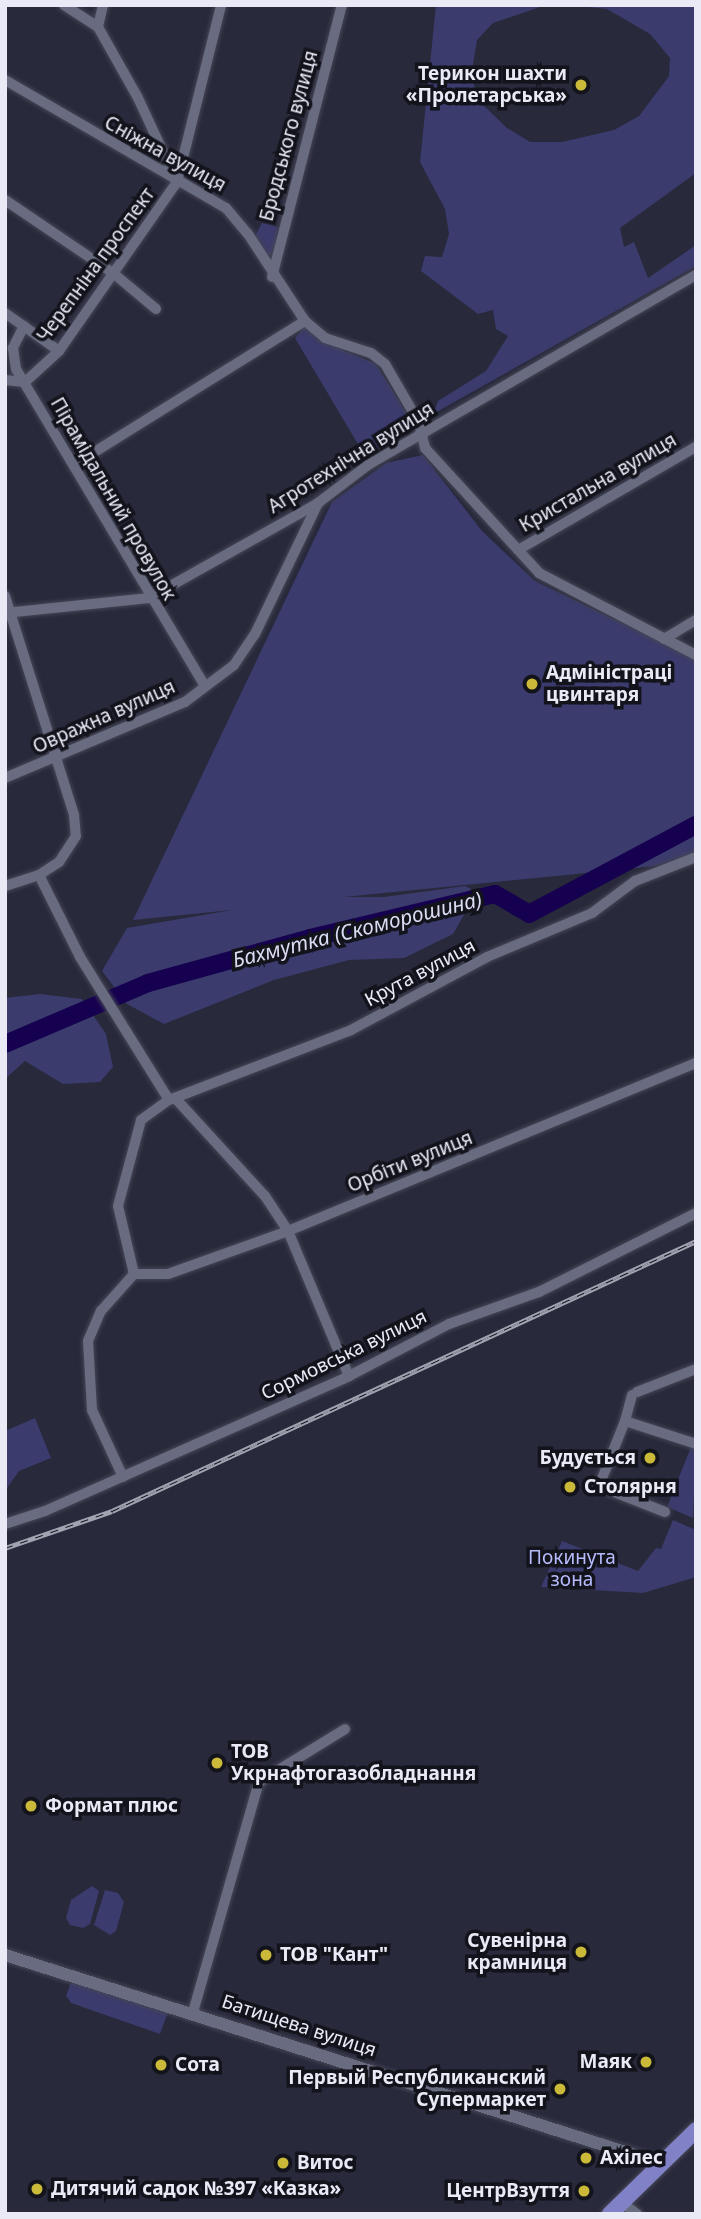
<!DOCTYPE html>
<html>
<head>
<meta charset="utf-8">
<style>
  body { margin:0 }
  #map { position:relative; width:701px; height:2219px; overflow:hidden; background:#28293b; font-family:"Noto Sans",sans-serif }
  div>[style] { position:absolute }
  [style*='--x'] { left:calc(var(--x)*1px); top:calc(var(--y)*1px); width:calc(var(--w)*1px); rotate:calc(var(--a)*1deg) }
  .green>* { inset:0; background:#3b3b6d }
  .river>* { height:18px; margin:-9px; padding:0 9px; transform-origin:9px; border-radius:9px; background:#160150 }
  .roads { filter:drop-shadow(0 0 2px #454655) drop-shadow(0 0 2px #454655) }
  .minor>* { height:10px; margin:-5px; padding:0 5px; transform-origin:5px; border-radius:5px; background:#696b80 }
  .tertiary>* { height:12px; margin:-6px; padding:0 6px; transform-origin:6px; border-radius:6px; background:#696b80 }
  .primary>* { height:16px; margin:-8px; padding:0 8px; transform-origin:8px; border-radius:8px; background:#8081c6 }
  .rail>* { height:5px; margin-top:-2.5px; transform-origin:0; background:repeating-linear-gradient(90deg,#12131b 0 8px,#a2a3b1 0 16px); box-sizing:border-box; border-block:2px solid #a2a3b1 }
  .dots>* { width:19px; height:19px; translate:-50% -50%; box-sizing:border-box; border:4px solid #12131b; border-radius:50% }
  span { translate:-50% -50%; white-space:nowrap; text-align:center; line-height:1.15; -webkit-text-stroke:7px #12131b; paint-order:stroke }
  .poi-label { font-size:19px; color:#e9eaf6; font-weight:700 }
  .right { translate:-100% -50%; text-align:right }
  .left { translate:0 -50%; text-align:left }
  .street-label { font-size:19px; color:#e9eaf6 }
  .park-label { font-size:19px; color:#b7bbfd }
  .water-label { font-size:21px; color:#dadcf2; font-style:italic }
  .frame { position:absolute; inset:0; border:7px solid #e9eaf6; pointer-events:none }
</style>
</head>
<body>
<div id="map">
  <div class="green">
    <div style="clip-path:polygon(436px 5px,546px 5px,493px 23px,477px 40px,471px 77px,481px 103px,507px 128px,530px 142px,562px 142px,614px 130px,639px 116px,669px 76px,670px 58px,650px 34px,607px 9px,569px 5px,696px 5px,696px 173px,620px 228px,624px 247px,634px 242px,648px 278px,696px 245px,696px 266px,433px 414px,438px 401px,486px 371px,508px 336px,496px 329px,493px 310px,478px 314px,421px 271px,425px 256px,442px 257px,449px 234px,445px 209px,420px 162px)"></div>
    <div style="clip-path:polygon(262px 223px,278px 227px,274px 252px,268px 257px,255px 236px)"></div>
    <div style="clip-path:polygon(305px 326px,326px 343px,376px 364px,409px 417px,410px 429px,372px 454px,362px 451px,295px 338px)"></div>
    <div style="clip-path:polygon(423px 455px,482px 531px,535px 581px,696px 659px,696px 853px,656px 866px,344px 897px,384px 897px,465px 886px,477px 892px,453px 934px,404px 958px,349px 960px,274px 980px,164px 1024px,127px 1004px,102px 971px,127px 928px,232px 910px,133px 920px,332px 502px,386px 463px)"></div>
    <div style="clip-path:polygon(40px 994px,82px 999px,106px 1034px,113px 1067px,100px 1082px,63px 1084px,25px 1061px,5px 1079px,5px 998px)"></div>
    <div style="clip-path:polygon(35px 1418px,51px 1458px,19px 1471px,5px 1491px,5px 1431px)"></div>
    <div style="clip-path:polygon(691px 1447px,696px 1448px,693px 1518px,667px 1507px)"></div>
    <div style="clip-path:polygon(673px 1520px,696px 1530px,696px 1577px,643px 1593px,541px 1587px,562px 1541px,638px 1571px,656px 1548px,661px 1549px)"></div>
    <div style="clip-path:polygon(92px 1886px,99px 1891px,90px 1924px,83px 1928px,70px 1925px,66px 1918px,71px 1900px)"></div>
    <div style="clip-path:polygon(105px 1890px,118px 1893px,124px 1902px,116px 1931px,110px 1935px,94px 1925px)"></div>
    <div style="clip-path:polygon(71px 1982px,168px 2012px,160px 2034px,71px 2003px,66px 1996px)"></div>
  </div>
  <div class="river">
    <div style="--x:5;--y:1044;--w:155;--a:-23.1"></div>
    <div style="--x:148;--y:983;--w:168;--a:-15.5"></div>
    <div style="--x:310;--y:938;--w:190;--a:-13.4"></div>
    <div style="--x:495;--y:894;--w:39;--a:30"></div>
    <div style="--x:529;--y:914;--w:189;--a:-28.1"></div>
  </div>
  <div class="roads">
    <div class="minor">
      <div style="--x:64;--y:5;--w:40;--a:32.9"></div>
      <div style="--x:103;--y:5;--w:23;--a:103"></div>
      <div style="--x:98;--y:27;--w:81;--a:60.6"></div>
      <div style="--x:138;--y:98;--w:93;--a:65.1"></div>
      <div style="--x:5;--y:80;--w:255;--a:30.1"></div>
      <div style="--x:226;--y:208;--w:34;--a:50"></div>
      <div style="--x:248;--y:234;--w:104;--a:56.8"></div>
      <div style="--x:305;--y:321;--w:26;--a:40"></div>
      <div style="--x:325;--y:338;--w:48;--a:18.1"></div>
      <div style="--x:371;--y:353;--w:18;--a:38"></div>
      <div style="--x:385;--y:364;--w:66;--a:59.9"></div>
      <div style="--x:418;--y:421;--w:28;--a:75"></div>
      <div style="--x:425;--y:448;--w:169;--a:47.6"></div>
      <div style="--x:539;--y:573;--w:177;--a:27.6"></div>
      <div style="--x:5;--y:200;--w:130;--a:34.1"></div>
      <div style="--x:113;--y:273;--w:56;--a:39.9"></div>
      <div style="--x:272;--y:277;--w:281;--a:-75.6"></div>
      <div style="--x:5;--y:313;--w:66;--a:35.1"></div>
      <div style="--x:24;--y:326;--w:25;--a:117"></div>
      <div style="--x:13;--y:348;--w:21;--a:82"></div>
      <div style="--x:16;--y:369;--w:369;--a:59.2"></div>
      <div style="--x:5;--y:380;--w:20;--a:6"></div>
      <div style="--x:25;--y:382;--w:46;--a:-42.4"></div>
      <div style="--x:59;--y:351;--w:206;--a:-55.1"></div>
      <div style="--x:177;--y:182;--w:182;--a:-76"></div>
      <div style="--x:75;--y:464;--w:271;--a:-31.9"></div>
      <div style="--x:518;--y:550;--w:206;--a:-30.1"></div>
      <div style="--x:5;--y:596;--w:230;--a:72.5"></div>
      <div style="--x:74;--y:815;--w:21;--a:85"></div>
      <div style="--x:76;--y:836;--w:31;--a:123"></div>
      <div style="--x:59;--y:862;--w:24;--a:147"></div>
      <div style="--x:39;--y:875;--w:36;--a:162"></div>
      <div style="--x:5;--y:613;--w:145;--a:-5.9"></div>
      <div style="--x:149;--y:598;--w:194;--a:-29.3"></div>
      <div style="--x:318;--y:503;--w:63;--a:-37.2"></div>
      <div style="--x:368;--y:465;--w:379;--a:-30.1"></div>
      <div style="--x:664;--y:639;--w:37;--a:-31"></div>
      <div style="--x:5;--y:778;--w:195;--a:-22.9"></div>
      <div style="--x:185;--y:702;--w:61;--a:-37.1"></div>
      <div style="--x:234;--y:665;--w:37;--a:-56"></div>
      <div style="--x:255;--y:634;--w:145;--a:-64.3"></div>
      <div style="--x:39;--y:875;--w:92;--a:63.4"></div>
      <div style="--x:80;--y:957;--w:168;--a:58.1"></div>
      <div style="--x:176;--y:1099;--w:132;--a:47.5"></div>
      <div style="--x:265;--y:1196;--w:42;--a:56.7"></div>
      <div style="--x:288;--y:1231;--w:157;--a:67.2"></div>
      <div style="--x:134;--y:1274;--w:34;--a:0"></div>
      <div style="--x:168;--y:1274;--w:127;--a:-19.7"></div>
      <div style="--x:288;--y:1231;--w:441;--a:-22.4"></div>
      <div style="--x:637;--y:1392;--w:63;--a:-21.3"></div>
      <div style="--x:632;--y:1395;--w:27;--a:105"></div>
      <div style="--x:625;--y:1421;--w:75;--a:17.9"></div>
      <div style="--x:625;--y:1421;--w:70;--a:111.8"></div>
      <div style="--x:599;--y:1486;--w:71;--a:21.5"></div>
      <div style="--x:123;--y:1477;--w:74;--a:-114.8"></div>
      <div style="--x:92;--y:1410;--w:69;--a:-93.3"></div>
      <div style="--x:88;--y:1341;--w:33;--a:-67"></div>
      <div style="--x:101;--y:1311;--w:50;--a:-48.3"></div>
      <div style="--x:134;--y:1274;--w:70;--a:-103.2"></div>
      <div style="--x:118;--y:1206;--w:89;--a:-75"></div>
      <div style="--x:141;--y:1120;--w:34;--a:-36"></div>
      <div style="--x:169;--y:1100;--w:195;--a:-21"></div>
      <div style="--x:351;--y:1030;--w:154;--a:-28.2"></div>
      <div style="--x:487;--y:957;--w:114;--a:-22.7"></div>
      <div style="--x:592;--y:913;--w:54;--a:-36.7"></div>
      <div style="--x:635;--y:881;--w:66;--a:-21.5"></div>
      <div style="--x:5;--y:1524;--w:42;--a:-18"></div>
      <div style="--x:45;--y:1511;--w:333;--a:-23.9"></div>
      <div style="--x:349;--y:1376;--w:113;--a:-27.5"></div>
      <div style="--x:449;--y:1324;--w:96;--a:-19.6"></div>
      <div style="--x:539;--y:1292;--w:176;--a:-26.7"></div>
      <div style="--x:193;--y:2012;--w:239;--a:-74"></div>
      <div style="--x:259;--y:1782;--w:101;--a:-31.6"></div>
      <div style="--x:621;--y:2202;--w:20;--a:37"></div>
    </div>
    <div class="tertiary">
      <div style="--x:5;--y:1955;--w:687;--a:17.62"></div>
    </div>
    <div class="primary">
      <div style="--x:610;--y:2214;--w:120;--a:-44.3"></div>
    </div>
  </div>
  <div class="rail">
    <div style="--x:5;--y:1548;--w:113;--a:-19.1"></div>
    <div style="--x:112;--y:1511;--w:643;--a:-24.81"></div>
  </div>
  <div class="dots">
    <div style="left:581px;top:85px;background:#cbba39"></div>
    <div style="left:532px;top:684px;background:#cbba39"></div>
    <div style="left:650px;top:1458px;background:#cbba39"></div>
    <div style="left:570px;top:1487px;background:#cbba39"></div>
    <div style="left:217px;top:1763px;background:#cbba39"></div>
    <div style="left:31px;top:1806px;background:#cbba39"></div>
    <div style="left:581px;top:1952px;background:#cbba39"></div>
    <div style="left:266px;top:1955px;background:#cbba39"></div>
    <div style="left:646px;top:2062px;background:#cbba39"></div>
    <div style="left:161px;top:2065px;background:#cbba39"></div>
    <div style="left:560px;top:2089px;background:#cbba39"></div>
    <div style="left:586px;top:2158px;background:#cbba39"></div>
    <div style="left:283px;top:2163px;background:#cbba39"></div>
    <div style="left:37px;top:2189px;background:#cbba39"></div>
    <div style="left:584px;top:2191px;background:#cbba39"></div>
  </div>
  <div class="poi-label">
    <span class="right" style="left:567px;top:85px">Терикон шахти<br>«Пролетарська»</span>
    <span class="left" style="left:546px;top:684px">Адміністраці<br>цвинтаря</span>
    <span class="right" style="left:636px;top:1458px">Будується</span>
    <span class="left" style="left:584px;top:1487px">Столярня</span>
    <span class="left" style="left:231px;top:1763px">ТОВ<br>Укрнафтогазобладнання</span>
    <span class="left" style="left:45px;top:1806px">Формат плюс</span>
    <span class="right" style="left:567px;top:1952px">Сувенірна<br>крамниця</span>
    <span class="left" style="left:280px;top:1955px">ТОВ "Кант"</span>
    <span class="right" style="left:632px;top:2062px">Маяк</span>
    <span class="left" style="left:175px;top:2065px">Сота</span>
    <span class="right" style="left:546px;top:2089px">Первый Республиканский<br>Супермаркет</span>
    <span class="left" style="left:600px;top:2158px">Ахілес</span>
    <span class="left" style="left:297px;top:2163px">Витос</span>
    <span class="left" style="left:51px;top:2189px">Дитячий садок №397 «Казка»</span>
    <span class="right" style="left:570px;top:2191px">ЦентрВзуття</span>
  </div>
  <div class="street-label">
    <span style="left:289px;top:136px;rotate:-75deg">Бродського вулиця</span>
    <span style="left:165px;top:154px;rotate:29deg">Сніжна вулиця</span>
    <span style="left:96px;top:265px;rotate:-54deg">Черепніна проспект</span>
    <span style="left:351px;top:458px;rotate:-32deg">Агротехнічна вулиця</span>
    <span style="left:598px;top:483px;rotate:-30deg">Кристальна вулиця</span>
    <span style="left:113px;top:499px;rotate:60deg">Пірамідальний провулок</span>
    <span style="left:104px;top:717px;rotate:-24deg">Овражна вулиця</span>
    <span style="left:420px;top:973px;rotate:-28deg">Крута вулиця</span>
    <span style="left:410px;top:1162px;rotate:-22deg">Орбіти вулиця</span>
    <span style="left:344px;top:1355px;rotate:-26deg">Сормовська вулиця</span>
    <span style="left:299px;top:2026px;rotate:18deg">Батищева вулиця</span>
  </div>
  <div class="park-label">
    <span style="left:572px;top:1569px">Покинута<br>зона</span>
  </div>
  <div class="water-label">
    <span style="left:357px;top:929px;rotate:-14deg">Бахмутка (Скоморошина)</span>
  </div>
  <div class="frame"></div>
</div>
</body>
</html>
